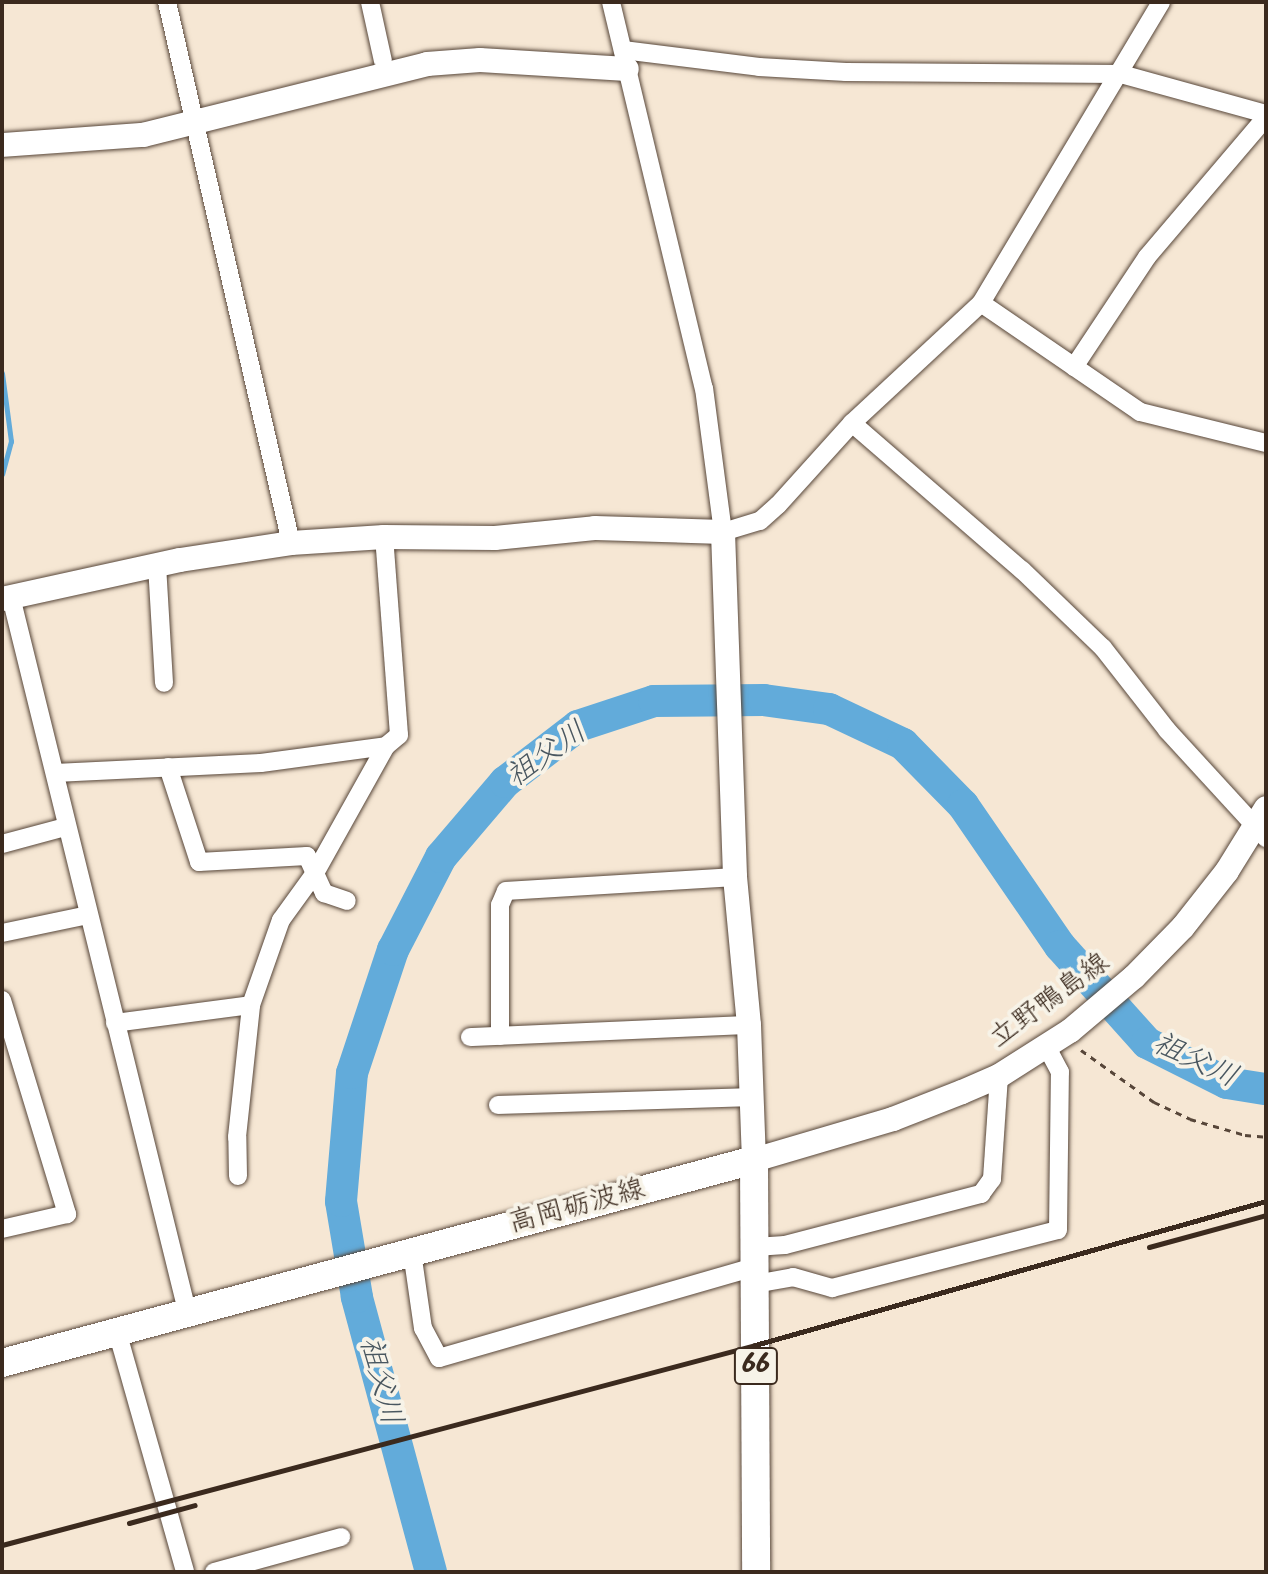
<!DOCTYPE html>
<html>
<head>
<meta charset="utf-8">
<style>
  body { margin:0 }
  #map { position:relative; width:1268px; height:1574px; overflow:hidden; background:#f6e7d4; font-family:Kalam,"Klee One",sans-serif }
  div>[style] { position:absolute }
  [style*='--x'] { left:calc(var(--x)*1px); top:calc(var(--y)*1px); width:calc(var(--w)*1px); rotate:calc(var(--a)*1deg) }
  .stream>* { height:5px; margin:-2.5px; padding:0 2.5px; transform-origin:2.5px; border-radius:2.5px; background:#62abda }
  .river>* { height:32px; margin:-16px; padding:0 16px; transform-origin:16px; border-radius:16px; background:#62abda }
  .path>* { height:3px; margin-top:-1.5px; transform-origin:0; background:repeating-linear-gradient(90deg,#574639 0 6px,transparent 0 12px) }
  .roads { filter:drop-shadow(0 0 2px #574639) drop-shadow(0 0 2px #574639) }
  .street>* { height:18px; margin:-9px; padding:0 9px; transform-origin:9px; border-radius:9px; background:#fff }
  .secondary>* { height:24px; margin:-12px; padding:0 12px; transform-origin:12px; border-radius:12px; background:#fff }
  .primary>* { height:28px; margin:-14px; padding:0 14px; transform-origin:14px; border-radius:14px; background:#fff }
  .rail>* { height:5px; margin:-2.5px; padding:0 2.5px; transform-origin:2.5px; border-radius:2.5px; background:#3b2a1e }
  span { translate:-50% -50%; white-space:nowrap; text-align:center; line-height:1.15; -webkit-text-stroke:8px #f7f3e8; paint-order:stroke }
  .shield-label span { padding:2px 6px; background:#f7f3e8; border:2px solid; border-radius:6px; -webkit-text-stroke-width:0 }
  .shield-label { font-size:26px; color:#3b2a1e; font-weight:700 }
  .street-label { font-size:28px; color:#3b2a1e }
  .water-label { font-size:30px; color:#495760; font-style:italic }
  .frame { position:absolute; inset:0; border:4px solid #3b2a1e; pointer-events:none }
</style>
</head>
<body>
<div id="map">
  <div class="stream">
    <div style="--x:2;--y:373;--w:69;--a:82.5"></div>
    <div style="--x:11;--y:441;--w:34;--a:105"></div>
  </div>
  <div class="river">
    <div style="--x:431;--y:1572;--w:285;--a:-105.1"></div>
    <div style="--x:357;--y:1297;--w:97;--a:-99.5"></div>
    <div style="--x:341;--y:1201;--w:128;--a:-85.1"></div>
    <div style="--x:352;--y:1073;--w:130;--a:-71.6"></div>
    <div style="--x:393;--y:950;--w:105;--a:-62.7"></div>
    <div style="--x:441;--y:857;--w:99;--a:-49.5"></div>
    <div style="--x:505;--y:782;--w:92;--a:-37.5"></div>
    <div style="--x:578;--y:726;--w:80;--a:-18.2"></div>
    <div style="--x:654;--y:701;--w:110;--a:-0.5"></div>
    <div style="--x:764;--y:700;--w:66;--a:7.9"></div>
    <div style="--x:829;--y:709;--w:82;--a:25.3"></div>
    <div style="--x:903;--y:744;--w:86;--a:45.5"></div>
    <div style="--x:963;--y:805;--w:171;--a:55.5"></div>
    <div style="--x:1060;--y:946;--w:130;--a:48.1"></div>
    <div style="--x:1147;--y:1043;--w:89;--a:26.6"></div>
    <div style="--x:1227;--y:1083;--w:39;--a:9"></div>
  </div>
  <div class="path">
    <div style="--x:1081;--y:1050;--w:90;--a:35.5"></div>
    <div style="--x:1154;--y:1102;--w:40;--a:25"></div>
    <div style="--x:1190;--y:1119;--w:57;--a:16.2"></div>
    <div style="--x:1245;--y:1135;--w:21;--a:5"></div>
  </div>
  <div class="roads">
    <div class="street">
      <div style="--x:167;--y:2;--w:555;--a:77.09"></div>
      <div style="--x:370;--y:2;--w:60;--a:77.6"></div>
      <div style="--x:611;--y:2;--w:397;--a:76.5"></div>
      <div style="--x:704;--y:388;--w:145;--a:82.5"></div>
      <div style="--x:723;--y:532;--w:39;--a:-17"></div>
      <div style="--x:760;--y:521;--w:24;--a:-42"></div>
      <div style="--x:778;--y:505;--w:110;--a:-47.9"></div>
      <div style="--x:852;--y:423;--w:176;--a:-42.9"></div>
      <div style="--x:981;--y:303;--w:351;--a:-59.1"></div>
      <div style="--x:623;--y:50;--w:137;--a:7.1"></div>
      <div style="--x:759;--y:67;--w:87;--a:3.3"></div>
      <div style="--x:846;--y:72;--w:275;--a:0.4"></div>
      <div style="--x:1121;--y:74;--w:150;--a:15.4"></div>
      <div style="--x:981;--y:303;--w:193;--a:34.4"></div>
      <div style="--x:1140;--y:412;--w:130;--a:13.8"></div>
      <div style="--x:1074;--y:367;--w:132;--a:-56.4"></div>
      <div style="--x:1147;--y:257;--w:184;--a:-49.6"></div>
      <div style="--x:852;--y:423;--w:225;--a:40.9"></div>
      <div style="--x:1022;--y:570;--w:112;--a:43.9"></div>
      <div style="--x:1103;--y:648;--w:104;--a:52"></div>
      <div style="--x:1167;--y:730;--w:147;--a:47.5"></div>
      <div style="--x:157;--y:565;--w:118;--a:86.6"></div>
      <div style="--x:11;--y:597;--w:735;--a:76.15"></div>
      <div style="--x:168;--y:767;--w:100;--a:71.9"></div>
      <div style="--x:199;--y:862;--w:108;--a:-3.2"></div>
      <div style="--x:307;--y:856;--w:41;--a:65.3"></div>
      <div style="--x:324;--y:893;--w:24;--a:19"></div>
      <div style="--x:55;--y:773;--w:206;--a:-2.8"></div>
      <div style="--x:261;--y:763;--w:126;--a:-7.7"></div>
      <div style="--x:2;--y:844;--w:65;--a:-15.1"></div>
      <div style="--x:2;--y:933;--w:88;--a:-11.8"></div>
      <div style="--x:2;--y:1000;--w:224;--a:73.1"></div>
      <div style="--x:67;--y:1214;--w:67;--a:167"></div>
      <div style="--x:115;--y:1023;--w:137;--a:-7.5"></div>
      <div style="--x:251;--y:1005;--w:90;--a:-70.6"></div>
      <div style="--x:281;--y:920;--w:58;--a:-54.1"></div>
      <div style="--x:315;--y:873;--w:145;--a:-60.8"></div>
      <div style="--x:386;--y:746;--w:17;--a:-40"></div>
      <div style="--x:399;--y:735;--w:199;--a:-94.3"></div>
      <div style="--x:500;--y:1036;--w:131;--a:-90"></div>
      <div style="--x:500;--y:905;--w:15;--a:-67"></div>
      <div style="--x:506;--y:891;--w:229;--a:-3.5"></div>
      <div style="--x:470;--y:1037;--w:279;--a:-2.5"></div>
      <div style="--x:498;--y:1105;--w:255;--a:-1.8"></div>
      <div style="--x:238;--y:1176;--w:39;--a:-91"></div>
      <div style="--x:237;--y:1137;--w:133;--a:-83.9"></div>
      <div style="--x:755;--y:1247;--w:30;--a:-4"></div>
      <div style="--x:785;--y:1245;--w:203;--a:-14.6"></div>
      <div style="--x:981;--y:1194;--w:19;--a:-54"></div>
      <div style="--x:992;--y:1179;--w:103;--a:-86.1"></div>
      <div style="--x:412;--y:1252;--w:77;--a:81.8"></div>
      <div style="--x:423;--y:1328;--w:34;--a:62"></div>
      <div style="--x:439;--y:1358;--w:329;--a:-16.1"></div>
      <div style="--x:755;--y:1284;--w:39;--a:-10"></div>
      <div style="--x:793;--y:1277;--w:41;--a:15.8"></div>
      <div style="--x:832;--y:1288;--w:233;--a:-14.4"></div>
      <div style="--x:1058;--y:1230;--w:158;--a:-89.3"></div>
      <div style="--x:1060;--y:1072;--w:30;--a:-118"></div>
      <div style="--x:117;--y:1331;--w:250;--a:74.2"></div>
      <div style="--x:214;--y:1572;--w:132;--a:-15.4"></div>
    </div>
    <div class="secondary">
      <div style="--x:2;--y:145;--w:141;--a:-4.1"></div>
      <div style="--x:143;--y:135;--w:293;--a:-14"></div>
      <div style="--x:427;--y:64;--w:53;--a:-4.3"></div>
      <div style="--x:480;--y:60;--w:147;--a:3.5"></div>
      <div style="--x:2;--y:599;--w:182;--a:-12.4"></div>
      <div style="--x:180;--y:560;--w:112;--a:-8.7"></div>
      <div style="--x:291;--y:543;--w:93;--a:-3.7"></div>
      <div style="--x:384;--y:537;--w:111;--a:0.5"></div>
      <div style="--x:495;--y:538;--w:100;--a:-5.7"></div>
      <div style="--x:595;--y:528;--w:128;--a:1.8"></div>
      <div style="--x:723;--y:532;--w:345;--a:88"></div>
      <div style="--x:735;--y:877;--w:149;--a:84.6"></div>
      <div style="--x:749;--y:1025;--w:135;--a:87.9"></div>
      <div style="--x:754;--y:1160;--w:145;--a:-16.4"></div>
      <div style="--x:893;--y:1119;--w:74;--a:-21.4"></div>
      <div style="--x:962;--y:1092;--w:40;--a:-23.4"></div>
      <div style="--x:999;--y:1076;--w:84;--a:-32.4"></div>
      <div style="--x:1070;--y:1031;--w:84;--a:-40.2"></div>
      <div style="--x:1134;--y:977;--w:70;--a:-45.6"></div>
      <div style="--x:1183;--y:927;--w:71;--a:-51.8"></div>
      <div style="--x:1227;--y:871;--w:74;--a:-58.2"></div>
    </div>
    <div class="primary">
      <div style="--x:2;--y:1363;--w:779;--a:-15.11"></div>
      <div style="--x:754;--y:1160;--w:412;--a:89.7"></div>
    </div>
  </div>
  <div class="rail">
    <div style="--x:1149;--y:1247;--w:121;--a:-15.3"></div>
    <div style="--x:129;--y:1523;--w:68;--a:-15.3"></div>
    <div style="--x:2;--y:1545;--w:779;--a:-14.87"></div>
    <div style="--x:755;--y:1345;--w:531;--a:-15.74"></div>
  </div>
  <div class="shield-label">
    <span style="left:756px;top:1366px">66</span>
  </div>
  <div class="street-label">
    <span style="left:1050px;top:1001px;rotate:-36deg">立野鴨島線</span>
    <span style="left:577px;top:1207px;rotate:-15deg">高岡砺波線</span>
  </div>
  <div class="water-label">
    <span style="left:547px;top:755px;rotate:-35deg">祖父川</span>
    <span style="left:1195px;top:1061px;rotate:25deg">祖父川</span>
    <span style="left:380px;top:1381px;rotate:75deg">祖父川</span>
  </div>
  <div class="frame"></div>
</div>
</body>
</html>
